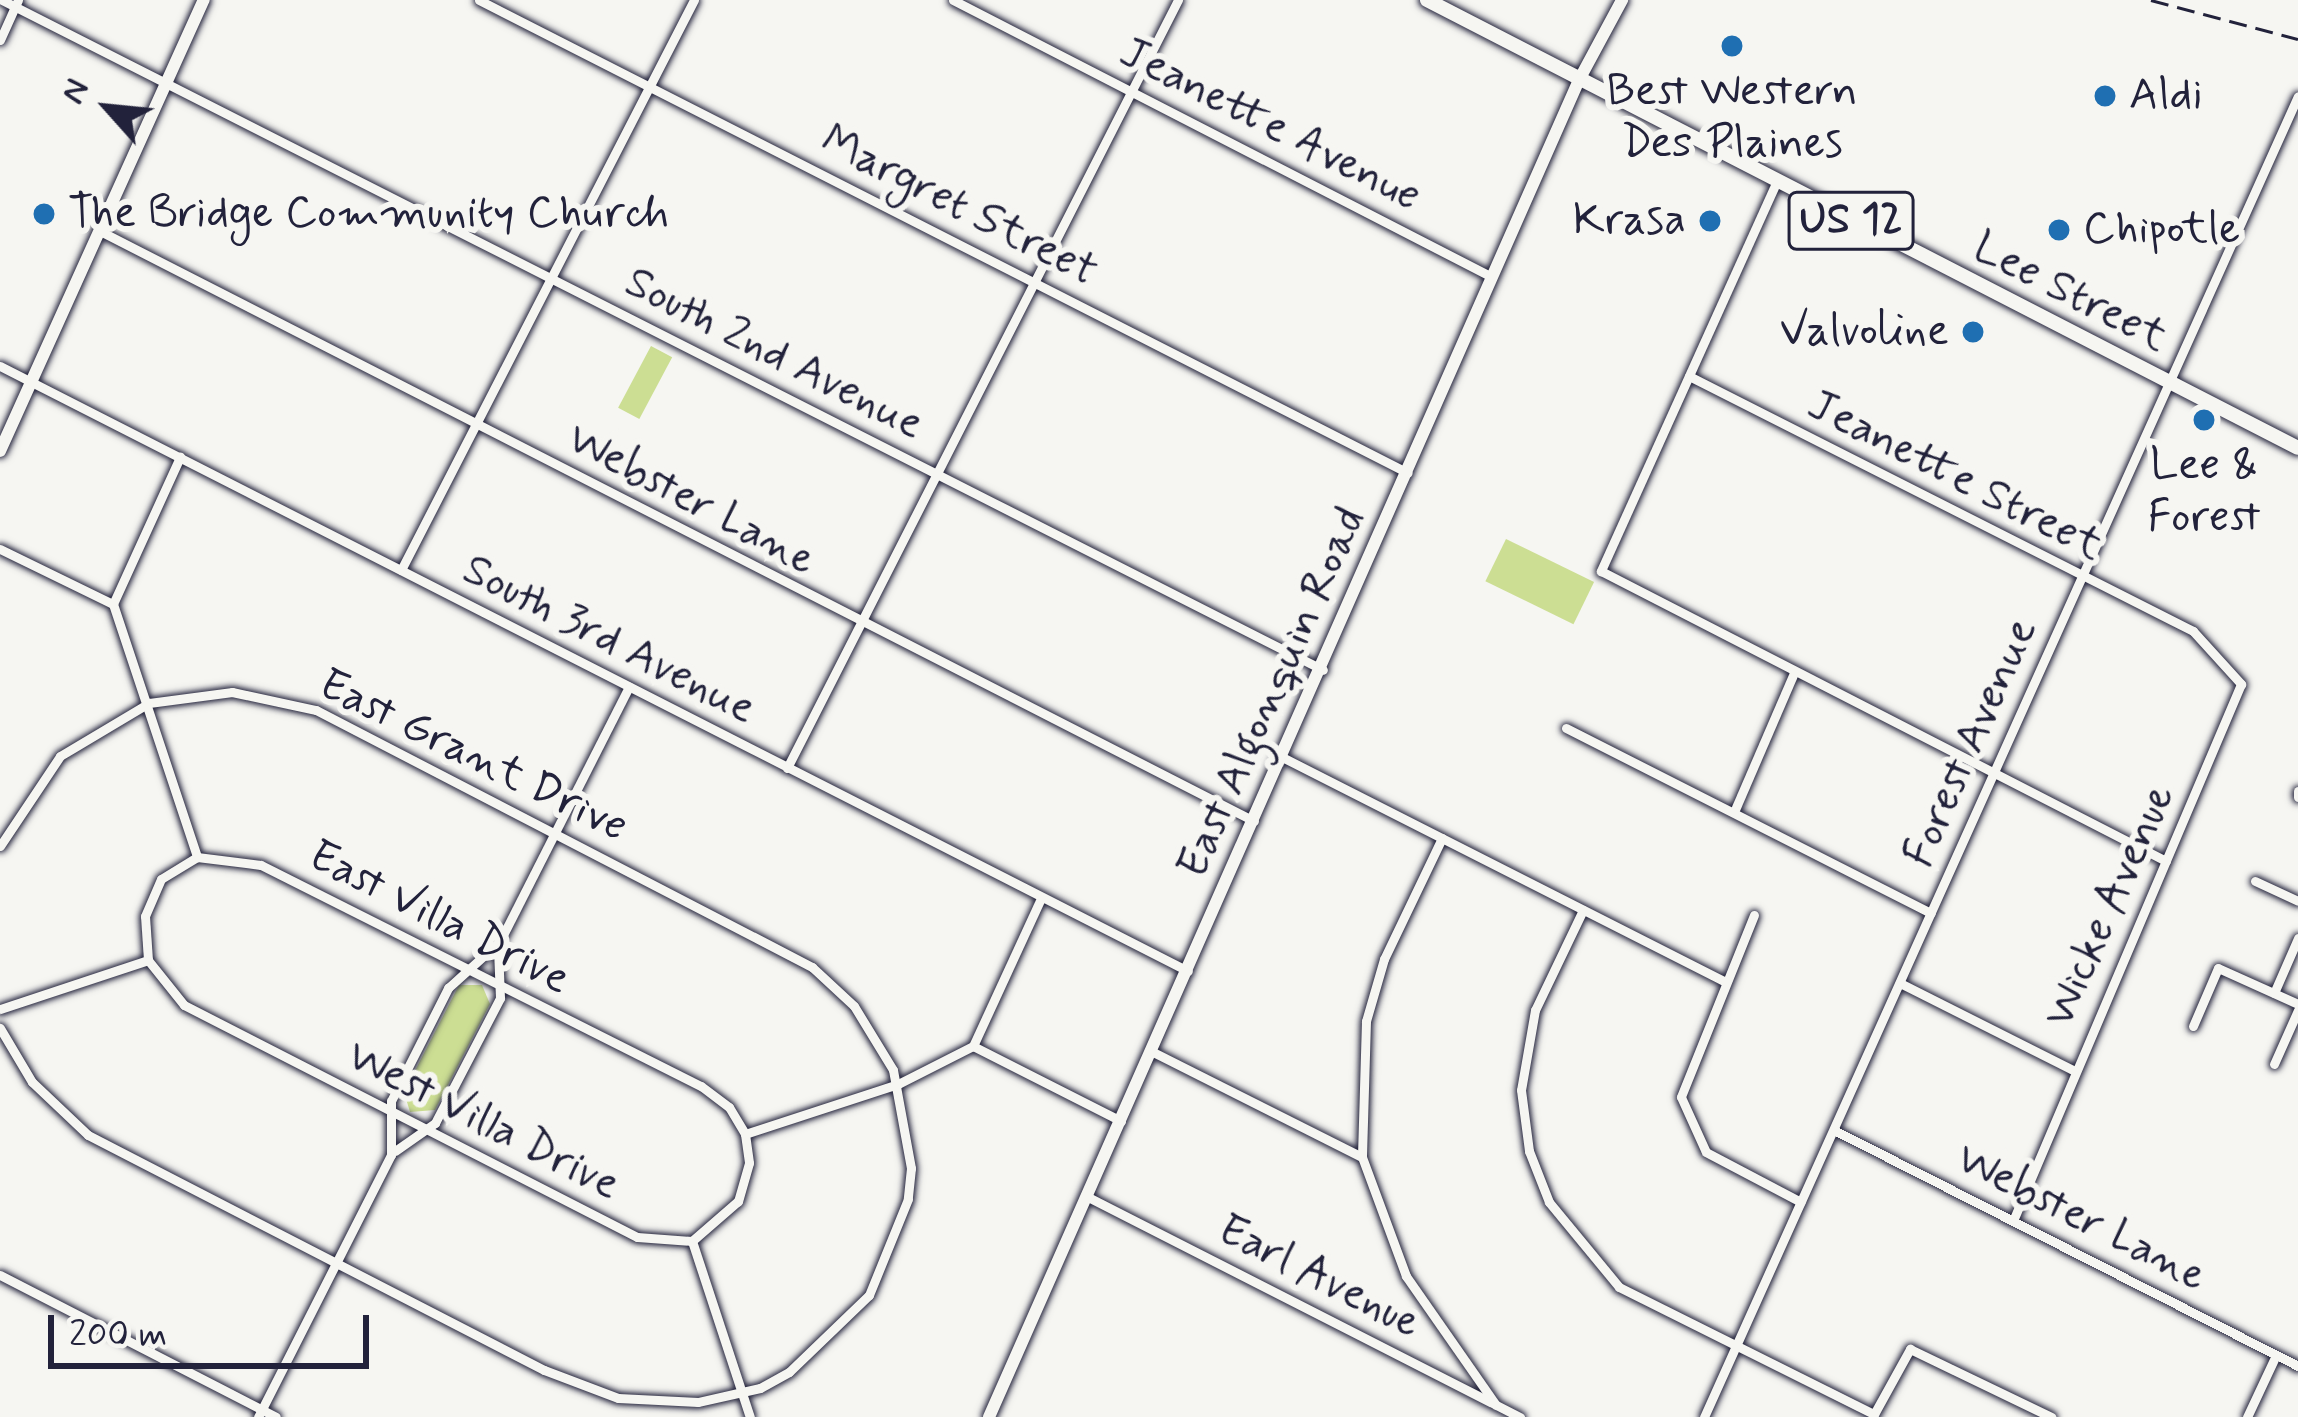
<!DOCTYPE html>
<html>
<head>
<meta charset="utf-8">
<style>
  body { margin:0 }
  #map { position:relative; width:2298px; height:1417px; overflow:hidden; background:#f6f6f2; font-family:Mynerve,sans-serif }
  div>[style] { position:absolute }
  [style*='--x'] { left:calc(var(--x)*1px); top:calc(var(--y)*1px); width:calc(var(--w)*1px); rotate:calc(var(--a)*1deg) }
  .green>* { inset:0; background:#ccde93; transform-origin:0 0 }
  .roads { filter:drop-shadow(0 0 3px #22223b) drop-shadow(0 0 3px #22223b) }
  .street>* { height:9px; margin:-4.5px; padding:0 4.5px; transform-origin:4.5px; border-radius:4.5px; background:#f6f6f2 }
  .secondary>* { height:12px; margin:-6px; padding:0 6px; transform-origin:6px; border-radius:6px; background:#f6f6f2 }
  .primary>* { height:14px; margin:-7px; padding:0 7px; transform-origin:7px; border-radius:7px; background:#f6f6f2 }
  .rail>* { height:3px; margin-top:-1.5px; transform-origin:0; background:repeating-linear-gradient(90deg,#22223b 0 18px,transparent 0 27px) }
  .dots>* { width:33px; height:33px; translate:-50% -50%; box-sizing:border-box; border:6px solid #f6f6f2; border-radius:50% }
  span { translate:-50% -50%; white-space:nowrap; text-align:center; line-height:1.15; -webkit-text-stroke:12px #f6f6f2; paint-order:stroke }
  .shield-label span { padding:3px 9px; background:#f6f6f2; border:3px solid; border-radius:9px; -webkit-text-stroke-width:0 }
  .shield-label { font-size:42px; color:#22223b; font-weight:700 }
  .poi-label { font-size:45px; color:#22223b }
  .left { translate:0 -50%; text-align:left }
  .right { translate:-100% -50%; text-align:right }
  .street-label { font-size:45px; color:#22223b }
  .north { position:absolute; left:48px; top:48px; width:120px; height:120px; -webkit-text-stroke:9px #f6f6f2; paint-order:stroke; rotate:297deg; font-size:33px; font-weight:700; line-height:48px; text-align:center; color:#22223b }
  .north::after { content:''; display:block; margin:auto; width:42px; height:54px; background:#22223b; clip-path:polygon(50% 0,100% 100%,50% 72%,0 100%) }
  .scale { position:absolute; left:48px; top:1315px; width:321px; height:54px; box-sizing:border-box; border:6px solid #22223b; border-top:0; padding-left:15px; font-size:36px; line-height:42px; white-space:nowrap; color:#22223b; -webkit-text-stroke:9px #f6f6f2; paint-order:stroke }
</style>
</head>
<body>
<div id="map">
  <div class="green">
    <div style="left:651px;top:346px;width:24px;height:70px;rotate:28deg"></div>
    <div style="left:1506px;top:539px;width:98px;height:47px;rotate:26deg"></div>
    <div style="clip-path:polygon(459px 985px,482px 985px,490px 1004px,435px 1110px,410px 1112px,404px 1092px)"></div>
  </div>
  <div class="roads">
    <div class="street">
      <div style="--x:2;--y:0;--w:1481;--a:26.89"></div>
      <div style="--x:479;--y:0;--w:1042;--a:26.98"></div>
      <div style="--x:953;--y:0;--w:606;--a:27.2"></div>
      <div style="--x:0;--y:40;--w:44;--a:-65.8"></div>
      <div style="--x:1776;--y:183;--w:426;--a:114.3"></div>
      <div style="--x:1601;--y:571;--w:635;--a:27.17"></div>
      <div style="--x:100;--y:231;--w:1296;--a:27.08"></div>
      <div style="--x:0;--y:366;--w:1333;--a:26.99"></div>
      <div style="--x:1689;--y:376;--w:565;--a:26.84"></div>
      <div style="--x:2193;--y:631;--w:72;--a:47.8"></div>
      <div style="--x:2241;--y:684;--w:583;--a:113.01"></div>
      <div style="--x:0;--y:549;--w:126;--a:26"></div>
      <div style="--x:113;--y:604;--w:267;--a:71.6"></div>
      <div style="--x:401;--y:570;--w:641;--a:-62.8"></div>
      <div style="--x:113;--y:604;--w:162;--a:-65.5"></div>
      <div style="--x:1566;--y:728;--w:409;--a:26.9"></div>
      <div style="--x:1284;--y:758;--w:492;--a:26.9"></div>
      <div style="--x:787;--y:768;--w:862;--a:-63.02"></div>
      <div style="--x:2298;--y:791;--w:6;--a:90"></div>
      <div style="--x:1734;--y:812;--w:151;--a:-66.7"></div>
      <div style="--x:1442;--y:838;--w:134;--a:115.6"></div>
      <div style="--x:1384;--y:959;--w:65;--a:106.2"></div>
      <div style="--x:1366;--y:1021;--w:136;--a:91.7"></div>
      <div style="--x:1362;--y:1157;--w:127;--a:69.7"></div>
      <div style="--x:1406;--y:1276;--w:157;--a:55.1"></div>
      <div style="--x:0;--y:846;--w:108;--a:-56.3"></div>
      <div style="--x:60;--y:756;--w:104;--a:-30.8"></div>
      <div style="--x:149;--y:703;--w:84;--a:-7.5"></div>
      <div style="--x:232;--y:692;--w:86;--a:12.1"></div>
      <div style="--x:316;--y:710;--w:559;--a:27.39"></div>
      <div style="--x:812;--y:967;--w:57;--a:42.9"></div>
      <div style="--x:854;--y:1006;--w:75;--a:58.6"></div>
      <div style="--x:893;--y:1070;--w:100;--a:79.6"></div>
      <div style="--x:911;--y:1168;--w:31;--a:96"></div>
      <div style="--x:908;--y:1199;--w:104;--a:112.1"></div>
      <div style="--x:869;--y:1295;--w:111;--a:136.1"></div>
      <div style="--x:789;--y:1372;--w:33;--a:151"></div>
      <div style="--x:760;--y:1388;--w:64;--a:167.3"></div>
      <div style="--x:698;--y:1402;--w:80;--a:-177.1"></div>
      <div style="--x:618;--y:1398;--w:79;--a:-159.3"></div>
      <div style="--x:544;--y:1370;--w:513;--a:-152.74"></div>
      <div style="--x:88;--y:1135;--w:77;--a:-136.6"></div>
      <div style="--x:32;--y:1082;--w:63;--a:-120.7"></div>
      <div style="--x:197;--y:857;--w:64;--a:7.1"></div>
      <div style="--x:261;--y:865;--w:492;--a:26.7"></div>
      <div style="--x:701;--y:1086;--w:35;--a:37"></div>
      <div style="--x:729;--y:1107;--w:31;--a:59"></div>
      <div style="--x:745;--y:1134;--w:29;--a:82"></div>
      <div style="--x:749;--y:1163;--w:40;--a:106"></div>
      <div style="--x:738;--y:1201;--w:61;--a:139"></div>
      <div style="--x:692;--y:1241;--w:55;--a:-175.8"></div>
      <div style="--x:637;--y:1237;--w:509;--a:-152.88"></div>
      <div style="--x:184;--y:1005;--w:58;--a:-128.7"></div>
      <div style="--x:148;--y:960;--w:44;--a:-93.9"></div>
      <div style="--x:145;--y:916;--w:40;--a:-66.6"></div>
      <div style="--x:161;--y:879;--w:42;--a:-31.4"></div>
      <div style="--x:2255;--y:881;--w:47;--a:24.9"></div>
      <div style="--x:1583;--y:910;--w:111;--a:115.6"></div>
      <div style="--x:1535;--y:1010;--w:81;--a:99.9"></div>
      <div style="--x:1521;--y:1090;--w:62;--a:82.5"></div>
      <div style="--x:1529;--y:1151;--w:55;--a:68.6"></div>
      <div style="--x:1549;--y:1202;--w:110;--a:50.5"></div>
      <div style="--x:1619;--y:1287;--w:285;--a:26.5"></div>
      <div style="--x:1754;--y:915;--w:196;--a:111.9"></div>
      <div style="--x:1681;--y:1097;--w:60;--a:65.6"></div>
      <div style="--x:1706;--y:1152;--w:107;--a:27.8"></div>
      <div style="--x:1900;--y:983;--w:194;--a:26.7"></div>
      <div style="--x:2274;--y:993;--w:60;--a:-66.4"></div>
      <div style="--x:0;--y:1009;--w:156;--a:-18.3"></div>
      <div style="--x:2193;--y:1026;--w:63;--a:-66.7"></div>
      <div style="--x:2218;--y:968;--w:88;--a:24.2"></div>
      <div style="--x:973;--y:1046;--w:166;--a:26.9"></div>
      <div style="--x:973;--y:1046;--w:163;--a:-65.3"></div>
      <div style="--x:1153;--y:1052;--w:234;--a:26.7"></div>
      <div style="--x:2274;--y:1064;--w:59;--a:-66"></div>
      <div style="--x:1834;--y:1130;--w:521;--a:26.96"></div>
      <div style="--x:745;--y:1134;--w:161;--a:-18.1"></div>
      <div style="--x:898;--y:1084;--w:84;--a:-26.9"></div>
      <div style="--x:395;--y:1151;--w:49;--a:-35"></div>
      <div style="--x:435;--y:1123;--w:141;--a:-62.5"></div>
      <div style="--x:500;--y:998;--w:49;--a:-92.3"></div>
      <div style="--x:1088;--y:1197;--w:485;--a:27"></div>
      <div style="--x:692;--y:1241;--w:185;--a:71.8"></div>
      <div style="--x:0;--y:1275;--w:310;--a:27.2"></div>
      <div style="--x:1873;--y:1416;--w:77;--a:-61.1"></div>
      <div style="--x:1910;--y:1349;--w:157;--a:25.7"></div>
      <div style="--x:258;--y:1417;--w:294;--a:-63.1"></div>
      <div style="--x:391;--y:1155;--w:54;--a:-90"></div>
      <div style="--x:391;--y:1101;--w:127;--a:-63.2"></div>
      <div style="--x:448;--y:988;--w:70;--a:-42.1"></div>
      <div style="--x:500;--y:941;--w:285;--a:-63.1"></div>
      <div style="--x:1704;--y:1417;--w:1448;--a:-65.79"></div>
      <div style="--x:2247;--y:1417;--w:68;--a:-64.9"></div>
    </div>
    <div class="secondary">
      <div style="--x:0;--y:451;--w:495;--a:-65.7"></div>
      <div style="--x:989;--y:1417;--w:1461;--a:-66.19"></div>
      <div style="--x:1579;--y:80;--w:91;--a:-61.7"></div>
    </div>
    <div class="primary">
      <div style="--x:1427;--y:0;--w:979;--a:27.22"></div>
    </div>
  </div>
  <div class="rail">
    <div style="--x:2151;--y:0;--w:152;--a:14.9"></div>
  </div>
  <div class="dots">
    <div style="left:1732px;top:46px;background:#1f6fb2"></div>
    <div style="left:2105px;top:96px;background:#1f6fb2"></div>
    <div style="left:44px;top:214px;background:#1f6fb2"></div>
    <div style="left:1710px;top:221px;background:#1f6fb2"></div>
    <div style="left:2059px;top:230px;background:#1f6fb2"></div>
    <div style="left:1973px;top:332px;background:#1f6fb2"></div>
    <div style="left:2204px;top:420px;background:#1f6fb2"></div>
  </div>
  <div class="shield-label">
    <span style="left:1851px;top:221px">US 12</span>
  </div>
  <div class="poi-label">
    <span style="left:1732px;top:118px">Best Western<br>Des Plaines</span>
    <span class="left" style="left:2129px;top:96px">Aldi</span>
    <span class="left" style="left:68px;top:214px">The Bridge Community Church</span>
    <span class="right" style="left:1686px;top:221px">Krasa</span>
    <span class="left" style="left:2083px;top:230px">Chipotle</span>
    <span class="right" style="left:1949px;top:332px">Valvoline</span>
    <span style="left:2204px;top:492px">Lee &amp;<br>Forest</span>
  </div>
  <div class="street-label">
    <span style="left:1270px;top:125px;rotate:27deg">Jeanette Avenue</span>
    <span style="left:959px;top:206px;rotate:27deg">Margret Street</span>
    <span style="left:2070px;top:293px;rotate:27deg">Lee Street</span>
    <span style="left:774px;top:354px;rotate:27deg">South 2nd Avenue</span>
    <span style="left:1955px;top:476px;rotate:27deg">Jeanette Street</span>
    <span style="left:691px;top:500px;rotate:28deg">Webster Lane</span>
    <span style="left:609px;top:640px;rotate:27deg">South 3rd Avenue</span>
    <span style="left:1272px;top:693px;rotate:-66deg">East Algonquin Road</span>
    <span style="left:1971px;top:743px;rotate:-66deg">Forest Avenue</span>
    <span style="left:473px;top:756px;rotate:26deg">East Grant Drive</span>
    <span style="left:2110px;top:906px;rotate:-66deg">Wicke Avenue</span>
    <span style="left:439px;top:918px;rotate:27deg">East Villa Drive</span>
    <span style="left:483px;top:1121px;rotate:27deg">West Villa Drive</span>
    <span style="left:2081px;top:1218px;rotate:27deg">Webster Lane</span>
    <span style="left:1319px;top:1277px;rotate:27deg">Earl Avenue</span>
  </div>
  <div class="north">N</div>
  <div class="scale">200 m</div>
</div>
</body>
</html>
